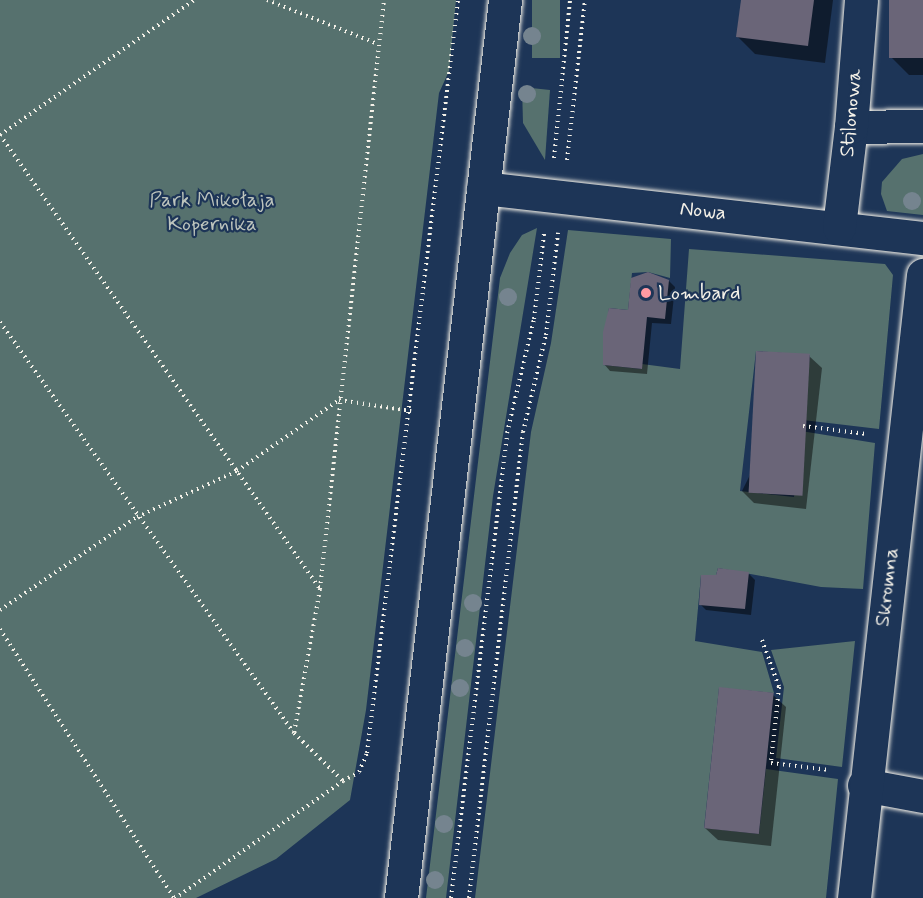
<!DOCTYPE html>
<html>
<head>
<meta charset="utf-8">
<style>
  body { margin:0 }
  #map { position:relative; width:923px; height:898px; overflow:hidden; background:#1d3557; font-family:Mynerve,sans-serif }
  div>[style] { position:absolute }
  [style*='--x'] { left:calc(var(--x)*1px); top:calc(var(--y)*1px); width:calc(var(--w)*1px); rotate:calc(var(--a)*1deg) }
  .green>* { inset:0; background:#56716e; transform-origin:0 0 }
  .shadow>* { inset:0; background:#0007 }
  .building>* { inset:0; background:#6a6578; transform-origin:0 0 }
  .path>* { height:4px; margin-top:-2px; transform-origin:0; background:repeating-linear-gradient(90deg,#f4f1e8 0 1.5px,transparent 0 6px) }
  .roads { filter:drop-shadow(0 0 2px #f4f1e8) drop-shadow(0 0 2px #f4f1e8) }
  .minor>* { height:33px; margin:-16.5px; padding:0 16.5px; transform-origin:16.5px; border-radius:16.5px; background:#1d3557 }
  .trees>* { width:18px; height:18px; margin:-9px; border-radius:50%; background:#75848f }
  .dots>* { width:16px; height:16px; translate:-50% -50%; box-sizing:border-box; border:3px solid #1d3557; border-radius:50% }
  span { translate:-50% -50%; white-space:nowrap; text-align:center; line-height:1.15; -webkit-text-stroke:4.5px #1d3557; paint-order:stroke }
  .street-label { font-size:21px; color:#f4f1e8 }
  .park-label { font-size:21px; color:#bdc4bd }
  .poi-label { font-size:21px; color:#f4f1e8 }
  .left { translate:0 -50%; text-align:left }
</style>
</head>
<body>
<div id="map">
  <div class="green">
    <div style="clip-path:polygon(0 0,456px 0,449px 71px,439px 93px,366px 710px,350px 800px,276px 859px,196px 898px,0 898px)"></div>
    <div style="left:532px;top:0;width:28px;height:58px"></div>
    <div style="clip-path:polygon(522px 87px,550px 90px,545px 160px,523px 123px)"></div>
    <div style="clip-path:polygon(923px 154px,923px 215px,887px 211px,881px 194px,882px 182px,902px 159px)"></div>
    <div style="clip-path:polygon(537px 228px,493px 496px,446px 898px,426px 898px,500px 278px,510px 253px,522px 235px)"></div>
    <div style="clip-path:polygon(568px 230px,671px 239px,670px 278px,648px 272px,632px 273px,628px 310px,609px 308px,603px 365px,641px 369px,642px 364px,680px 369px,689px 249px,885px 264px,893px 275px,879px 429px,803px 420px,810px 355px,756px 351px,740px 491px,794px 497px,801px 431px,875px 443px,863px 589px,821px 587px,718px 568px,716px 575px,701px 575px,695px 641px,762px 652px,774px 693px,719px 688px,704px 828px,759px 834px,766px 769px,838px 779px,826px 898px,475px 898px,531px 432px,551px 343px)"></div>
    <div style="clip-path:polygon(855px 641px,842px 767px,776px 758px,784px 687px,771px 650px)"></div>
  </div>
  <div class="shadow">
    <div style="clip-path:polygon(742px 0,833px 0,825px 63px,755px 54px,738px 37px)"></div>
    <div style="clip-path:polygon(891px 0,923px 0,923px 75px,909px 75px,891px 57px)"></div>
    <div style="clip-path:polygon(669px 281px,675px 287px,671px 324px,652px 323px,647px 374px,610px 371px,604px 364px,629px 311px)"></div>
    <div style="clip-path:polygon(809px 356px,822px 368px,806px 509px,754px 503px,742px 491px)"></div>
    <div style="clip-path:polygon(749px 574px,755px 580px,751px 615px,706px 610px,700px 604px)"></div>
    <div style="clip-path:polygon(773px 695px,786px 707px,771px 846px,718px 840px,705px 828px)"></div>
  </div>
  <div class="building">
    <div style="clip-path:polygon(741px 0,814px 0,808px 46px,736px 37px)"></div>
    <div style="left:889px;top:0;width:34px;height:58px"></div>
    <div style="clip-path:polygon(648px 272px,669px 280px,665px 319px,647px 317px,642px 369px,603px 365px,603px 332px,609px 308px,628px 310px,631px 278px)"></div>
    <div style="left:756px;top:351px;width:54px;height:142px;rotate:3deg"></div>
    <div style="clip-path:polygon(718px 568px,749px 572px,745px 609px,699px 605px,701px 575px,716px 575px)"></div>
    <div style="left:719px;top:687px;width:55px;height:142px;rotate:6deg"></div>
  </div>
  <div class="path">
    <div style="--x:267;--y:0;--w:119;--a:21.6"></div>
    <div style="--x:0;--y:135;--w:555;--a:54.82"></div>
    <div style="--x:320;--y:589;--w:146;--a:100.2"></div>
    <div style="--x:0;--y:135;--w:236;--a:-34.8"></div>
    <div style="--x:554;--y:158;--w:159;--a:-84.2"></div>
    <div style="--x:567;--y:160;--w:161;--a:-83.6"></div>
    <div style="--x:0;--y:322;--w:505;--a:54.42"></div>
    <div style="--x:294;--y:733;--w:69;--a:44.4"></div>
    <div style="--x:343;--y:781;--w:205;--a:145.1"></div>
    <div style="--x:803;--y:426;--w:64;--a:7.2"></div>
    <div style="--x:320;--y:589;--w:592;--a:-83.8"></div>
    <div style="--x:0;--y:610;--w:166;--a:-34.2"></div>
    <div style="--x:137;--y:517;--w:110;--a:-24.7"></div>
    <div style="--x:237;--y:471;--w:124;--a:-34.8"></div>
    <div style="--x:339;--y:400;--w:73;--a:8.7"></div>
    <div style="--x:0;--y:629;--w:320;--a:57.1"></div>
    <div style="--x:762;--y:640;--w:50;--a:70.1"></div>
    <div style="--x:779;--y:687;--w:76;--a:96"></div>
    <div style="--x:771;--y:763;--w:59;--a:6.8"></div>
    <div style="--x:343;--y:781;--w:18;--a:-29"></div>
    <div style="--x:359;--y:772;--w:21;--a:-67"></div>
    <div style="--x:367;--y:753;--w:758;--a:-83.11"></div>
    <div style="--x:451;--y:898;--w:468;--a:-83.1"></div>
    <div style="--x:507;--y:433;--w:117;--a:-76.7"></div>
    <div style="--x:534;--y:319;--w:86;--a:-83.3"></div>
    <div style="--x:469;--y:898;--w:469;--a:-83.4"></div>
    <div style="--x:523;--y:432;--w:100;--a:-76.7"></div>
    <div style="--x:546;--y:335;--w:103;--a:-83.3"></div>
  </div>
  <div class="roads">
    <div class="minor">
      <div style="--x:851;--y:127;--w:72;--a:-0.8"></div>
      <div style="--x:483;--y:188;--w:443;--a:6.5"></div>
      <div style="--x:839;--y:227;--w:101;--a:-83.2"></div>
      <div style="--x:851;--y:127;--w:127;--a:-85.5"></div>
      <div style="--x:864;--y:785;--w:60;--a:10.6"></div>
      <div style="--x:401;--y:898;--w:904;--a:-83.39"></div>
      <div style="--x:854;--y:898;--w:627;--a:-83.68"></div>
    </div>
  </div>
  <div class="trees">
    <div style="left:532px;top:36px"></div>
    <div style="left:527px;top:94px"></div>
    <div style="left:912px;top:201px"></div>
    <div style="left:508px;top:297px"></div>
    <div style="left:473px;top:603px"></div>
    <div style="left:465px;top:648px"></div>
    <div style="left:460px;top:688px"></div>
    <div style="left:444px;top:824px"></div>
    <div style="left:435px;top:880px"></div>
  </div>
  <div class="dots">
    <div style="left:646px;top:293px;background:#ff9aa2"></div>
  </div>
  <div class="street-label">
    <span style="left:851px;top:113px;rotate:-85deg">Stilonowa</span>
    <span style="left:703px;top:211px;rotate:6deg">Nowa</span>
    <span style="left:887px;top:587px;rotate:-83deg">Skromna</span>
  </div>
  <div class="park-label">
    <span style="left:212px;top:212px">Park Mikołaja<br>Kopernika</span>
  </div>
  <div class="poi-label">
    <span class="left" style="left:658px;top:293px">Lombard</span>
  </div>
</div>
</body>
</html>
